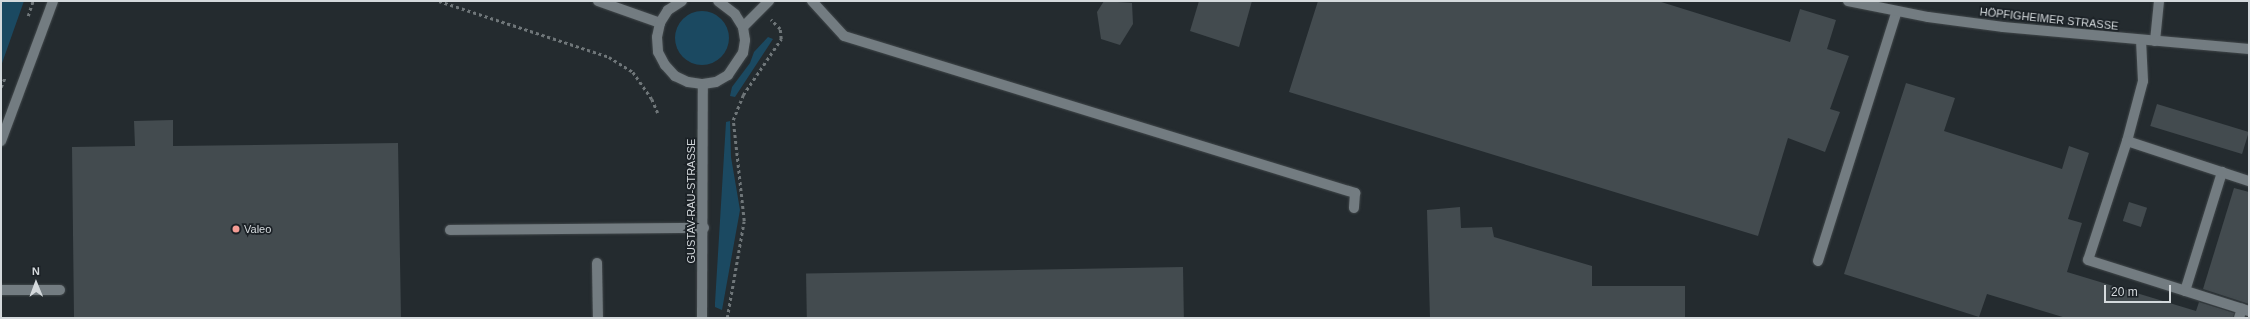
<!DOCTYPE html>
<html>
<head>
<meta charset="utf-8">
<style>
  body { margin:0 }
  #map { position:relative; width:2250px; height:319px; overflow:hidden; background:#242b2f; font-family:Arial,sans-serif }
  div>[style] { position:absolute }
  [style*='--x'] { left:calc(var(--x)*1px); top:calc(var(--y)*1px); width:calc(var(--w)*1px); rotate:calc(var(--a)*1deg) }
  .green>* { inset:0; background:#1b4961 }
  .round { border-radius:50% }
  .building>* { inset:0; background:#434b4f; transform-origin:0 0 }
  .path>* { height:2.5px; margin-top:-1.25px; transform-origin:0; background:repeating-linear-gradient(90deg,#6f7679 0 3px,transparent 0 6px) }
  .roads { filter:drop-shadow(0 0 1px #41474a) drop-shadow(0 0 1px #41474a) }
  .lane>* { height:10px; margin:-5px; padding:0 5px; transform-origin:5px; border-radius:5px; background:#737c81 }
  .street>* { height:10px; margin:-5px; padding:0 5px; transform-origin:5px; border-radius:5px; background:#737c81 }
  .secondary>* { height:10px; margin:-5px; padding:0 5px; transform-origin:5px; border-radius:5px; background:#737c81 }
  .dots>* { width:11px; height:11px; translate:-50% -50%; box-sizing:border-box; border:2px solid #1b2126; border-radius:50% }
  span { translate:-50% -50%; white-space:nowrap; text-align:center; line-height:1.15; -webkit-text-stroke:3.5px #1b2126; paint-order:stroke }
  .street-label { font-size:11px; color:#d4d9dc }
  .poi-label { font-size:11px; color:#d4d9dc }
  .left { translate:0 -50%; text-align:left }
  .frame { position:absolute; inset:0; border:2px solid #d4d9dc; pointer-events:none }
  .north { position:absolute; left:16px; top:263px; width:40px; height:40px; -webkit-text-stroke:3px #1b2126; paint-order:stroke; rotate:359deg; font-size:11px; font-weight:700; line-height:16px; text-align:center; color:#d4d9dc }
  .north::after { content:''; display:block; margin:auto; width:14px; height:18px; background:#d4d9dc; clip-path:polygon(50% 0,100% 100%,50% 72%,0 100%) }
  .scale { position:absolute; left:2104px; top:285px; width:67px; height:18px; box-sizing:border-box; border:2px solid #d4d9dc; border-top:0; padding-left:5px; font-size:12px; line-height:14px; white-space:nowrap; color:#d4d9dc; -webkit-text-stroke:3px #1b2126; paint-order:stroke }
</style>
</head>
<body>
<div id="map">
  <div class="green">
    <div style="clip-path:polygon(1px 1px,24px 1px,1px 66px)"></div>
    <div class="round" style="left:675px;top:11px;width:54px;height:54px"></div>
    <div style="clip-path:polygon(768px 37px,773px 39px,735px 97px,730px 96px,732px 87px,750px 63px,754px 52px)"></div>
    <div style="clip-path:polygon(730px 121px,731px 157px,740px 210px,722px 310px,715px 307px,715px 303px,726px 122px)"></div>
  </div>
  <div class="building">
    <div style="clip-path:polygon(1104px 1px,1132px 3px,1133px 24px,1120px 45px,1101px 39px,1097px 12px)"></div>
    <div style="clip-path:polygon(1199px 1px,1252px 1px,1239px 47px,1190px 31px)"></div>
    <div style="clip-path:polygon(1318px 1px,1658px 1px,1790px 42px,1800px 9px,1836px 20px,1827px 49px,1849px 56px,1830px 109px,1840px 112px,1825px 152px,1788px 138px,1758px 236px,1289px 92px)"></div>
    <div style="clip-path:polygon(1906px 83px,1955px 98px,1944px 131px,2062px 169px,2069px 146px,2089px 153px,2068px 219px,2082px 223px,2067px 272px,2196px 311px,2199px 302px,2234px 313px,2233px 318px,2066px 318px,1987px 294px,1979px 317px,1844px 274px)"></div>
    <div style="left:2157px;top:104px;width:96px;height:23px;rotate:17deg"></div>
    <div style="clip-path:polygon(173px 120px,173px 146px,398px 143px,401px 318px,74px 318px,72px 147px,135px 146px,134px 121px)"></div>
    <div style="clip-path:polygon(2234px 188px,2249px 192px,2249px 304px,2203px 289px)"></div>
    <div style="left:2129px;top:202px;width:19px;height:20px;rotate:18deg"></div>
    <div style="clip-path:polygon(1460px 207px,1461px 228px,1492px 227px,1494px 237px,1592px 266px,1592px 286px,1685px 286px,1685px 318px,1430px 318px,1427px 210px)"></div>
    <div style="left:1183px;top:267px;width:51px;height:377px;rotate:89deg"></div>
  </div>
  <div class="path">
    <div style="--x:439;--y:1;--w:179;--a:18.2"></div>
    <div style="--x:609;--y:57;--w:28;--a:32"></div>
    <div style="--x:633;--y:72;--w:33;--a:55"></div>
    <div style="--x:652;--y:99;--w:15;--a:67"></div>
    <div style="--x:28;--y:16;--w:16;--a:-72"></div>
    <div style="--x:1;--y:87;--w:11;--a:-68"></div>
    <div style="--x:727;--y:318;--w:98;--a:-80.1"></div>
    <div style="--x:744;--y:221;--w:102;--a:-96.2"></div>
    <div style="--x:733;--y:120;--w:27;--a:-68"></div>
    <div style="--x:743;--y:95;--w:68;--a:-55.8"></div>
    <div style="--x:781;--y:39;--w:10;--a:-96"></div>
    <div style="--x:780;--y:29;--w:13;--a:-135"></div>
  </div>
  <div class="roads">
    <div class="lane">
      <div style="--x:812;--y:1;--w:47;--a:47.6"></div>
      <div style="--x:844;--y:36;--w:535;--a:17.08"></div>
      <div style="--x:1355;--y:193;--w:15;--a:94"></div>
      <div style="--x:2141;--y:40;--w:41;--a:87.2"></div>
      <div style="--x:2143;--y:81;--w:62;--a:104.9"></div>
      <div style="--x:2127;--y:141;--w:125;--a:108.1"></div>
      <div style="--x:2088;--y:260;--w:169;--a:17.6"></div>
      <div style="--x:2127;--y:141;--w:128;--a:18.2"></div>
      <div style="--x:450;--y:230;--w:254;--a:-0.5"></div>
      <div style="--x:1818;--y:261;--w:262;--a:-72.5"></div>
      <div style="--x:597;--y:263;--w:55;--a:89"></div>
      <div style="--x:1;--y:290;--w:59;--a:0"></div>
      <div style="--x:2185;--y:291;--w:125;--a:-72.7"></div>
      <div style="--x:2239;--y:318;--w:10;--a:-73"></div>
    </div>
    <div class="street">
      <div style="--x:598;--y:1;--w:66;--a:19.5"></div>
      <div style="--x:682;--y:1;--w:17;--a:147"></div>
      <div style="--x:668;--y:10;--w:15;--a:122"></div>
      <div style="--x:660;--y:23;--w:14;--a:102"></div>
      <div style="--x:657;--y:37;--w:15;--a:86"></div>
      <div style="--x:658;--y:52;--w:15;--a:62"></div>
      <div style="--x:665;--y:65;--w:15;--a:48"></div>
      <div style="--x:675;--y:76;--w:14;--a:25"></div>
      <div style="--x:688;--y:82;--w:15;--a:8"></div>
      <div style="--x:703;--y:84;--w:13;--a:-9"></div>
      <div style="--x:716;--y:82;--w:14;--a:-30"></div>
      <div style="--x:728;--y:75;--w:27;--a:-56"></div>
      <div style="--x:743;--y:53;--w:13;--a:-81"></div>
      <div style="--x:745;--y:40;--w:13;--a:-99"></div>
      <div style="--x:743;--y:27;--w:15;--a:-122"></div>
      <div style="--x:735;--y:14;--w:21;--a:-143"></div>
      <div style="--x:1848;--y:1;--w:82;--a:11.3"></div>
      <div style="--x:1928;--y:17;--w:76;--a:7.6"></div>
      <div style="--x:2003;--y:27;--w:247;--a:5.1"></div>
      <div style="--x:743;--y:27;--w:37;--a:-45"></div>
      <div style="--x:2155;--y:41;--w:40;--a:-84.3"></div>
      <div style="--x:702;--y:318;--w:234;--a:-89.8"></div>
    </div>
    <div class="secondary">
      <div style="--x:1;--y:141;--w:149;--a:-69.6"></div>
    </div>
  </div>
  <div class="dots">
    <div style="left:236px;top:229px;background:#f59c94"></div>
  </div>
  <div class="street-label">
    <span style="left:2049px;top:19px;rotate:6deg">HÖPFIGHEIMER STRASSE</span>
    <span style="left:691px;top:201px;rotate:-90deg">GUSTAV-RAU-STRASSE</span>
  </div>
  <div class="poi-label">
    <span class="left" style="left:244px;top:229px">Valeo</span>
  </div>
  <div class="frame"></div>
  <div class="north">N</div>
  <div class="scale">20 m</div>
</div>
</body>
</html>
